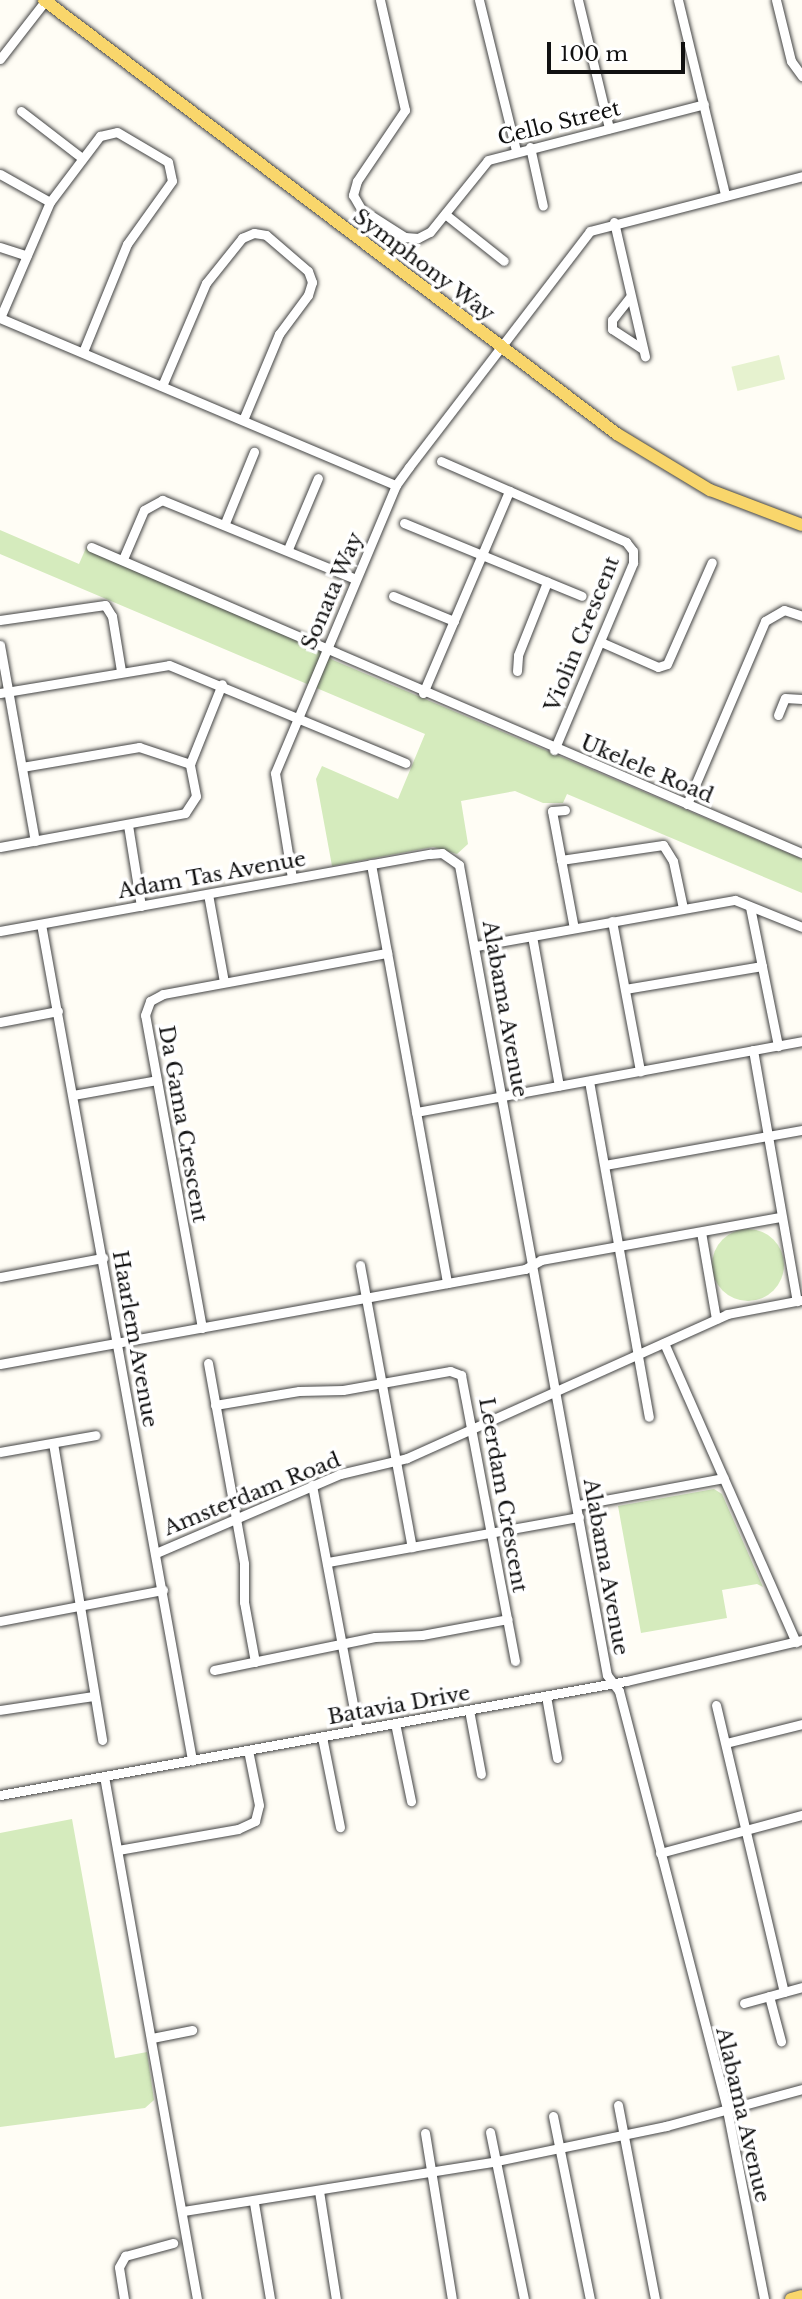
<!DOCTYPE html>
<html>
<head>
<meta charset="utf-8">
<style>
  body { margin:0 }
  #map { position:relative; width:802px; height:2299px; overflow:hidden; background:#fffdf5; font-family:"Libre Baskerville",serif }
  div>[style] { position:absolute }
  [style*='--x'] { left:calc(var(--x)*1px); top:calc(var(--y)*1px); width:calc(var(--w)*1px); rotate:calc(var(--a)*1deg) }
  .green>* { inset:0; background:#d5ebbd }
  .round { border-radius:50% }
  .pitch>* { inset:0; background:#e6f2cf; transform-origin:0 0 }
  .roads { filter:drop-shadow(0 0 2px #444) drop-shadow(0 0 2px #444) }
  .minor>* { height:9px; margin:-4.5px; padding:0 4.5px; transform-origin:4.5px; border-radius:4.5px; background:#fff }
  .major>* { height:12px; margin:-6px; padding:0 6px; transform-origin:6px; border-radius:6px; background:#f9d66b }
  span { translate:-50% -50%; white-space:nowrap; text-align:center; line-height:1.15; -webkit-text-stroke:7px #fff; paint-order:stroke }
  .street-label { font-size:21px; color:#111 }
  .scale { position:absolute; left:547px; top:42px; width:138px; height:32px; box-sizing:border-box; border:4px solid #111; border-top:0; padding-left:9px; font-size:21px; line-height:24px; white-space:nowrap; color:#111; -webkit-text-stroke:5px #fff; paint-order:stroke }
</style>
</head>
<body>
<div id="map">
  <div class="green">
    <div style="clip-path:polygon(0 530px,79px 564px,86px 548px,314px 647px,333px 660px,802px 859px,802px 893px,567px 794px,563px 803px,543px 803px,515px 791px,461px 801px,468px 844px,457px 854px,433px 847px,332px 866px,316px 779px,322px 766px,398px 799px,425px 734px,0 554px)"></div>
    <div class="round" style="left:712px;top:1229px;width:72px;height:72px"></div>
    <div style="clip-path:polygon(714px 1489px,722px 1494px,763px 1587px,757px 1584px,722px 1590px,727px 1618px,641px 1633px,618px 1506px)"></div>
    <div style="clip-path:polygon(72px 1819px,115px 2058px,147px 2052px,154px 2100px,145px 2108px,0 2127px,0 1833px)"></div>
  </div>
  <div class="pitch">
    <div style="left:779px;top:355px;width:25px;height:49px;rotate:76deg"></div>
  </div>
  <div class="roads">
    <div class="minor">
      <div style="--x:380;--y:0;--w:113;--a:77.2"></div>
      <div style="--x:405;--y:110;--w:86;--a:124.1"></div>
      <div style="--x:357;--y:181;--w:15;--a:106"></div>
      <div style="--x:353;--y:195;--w:16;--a:60"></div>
      <div style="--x:361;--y:209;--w:52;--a:32.5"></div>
      <div style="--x:405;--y:237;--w:13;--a:4"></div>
      <div style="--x:418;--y:238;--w:13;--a:-27"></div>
      <div style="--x:430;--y:232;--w:92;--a:-51.1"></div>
      <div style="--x:488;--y:160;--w:223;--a:-14.5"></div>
      <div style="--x:479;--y:0;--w:155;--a:76.2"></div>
      <div style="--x:578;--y:0;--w:132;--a:76.4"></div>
      <div style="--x:678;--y:0;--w:201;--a:76.4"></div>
      <div style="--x:776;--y:0;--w:63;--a:76.2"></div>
      <div style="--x:791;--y:61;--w:19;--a:54"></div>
      <div style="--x:0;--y:59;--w:75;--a:-52.1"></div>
      <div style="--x:21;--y:111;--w:77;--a:37.6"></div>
      <div style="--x:530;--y:147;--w:60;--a:77.6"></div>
      <div style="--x:0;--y:174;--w:57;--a:29.2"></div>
      <div style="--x:445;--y:214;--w:75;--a:38.5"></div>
      <div style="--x:614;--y:222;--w:138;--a:77"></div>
      <div style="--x:0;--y:247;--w:28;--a:18"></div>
      <div style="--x:630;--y:297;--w:29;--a:128"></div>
      <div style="--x:612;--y:320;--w:9;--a:90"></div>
      <div style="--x:612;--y:329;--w:37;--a:33"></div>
      <div style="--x:0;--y:318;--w:126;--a:-66.7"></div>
      <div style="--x:50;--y:202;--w:83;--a:-52.9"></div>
      <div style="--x:100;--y:136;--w:17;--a:-13"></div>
      <div style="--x:117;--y:132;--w:59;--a:30.5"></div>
      <div style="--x:168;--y:162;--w:19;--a:78"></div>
      <div style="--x:172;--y:181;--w:77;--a:125.5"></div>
      <div style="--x:127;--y:244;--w:117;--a:112.2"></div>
      <div style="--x:0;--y:318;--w:430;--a:22.9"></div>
      <div style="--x:162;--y:386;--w:112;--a:-66.9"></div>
      <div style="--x:206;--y:283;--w:58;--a:-51.3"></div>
      <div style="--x:242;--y:238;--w:13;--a:-23"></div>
      <div style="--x:254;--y:233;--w:12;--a:9"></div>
      <div style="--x:266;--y:235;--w:55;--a:40.6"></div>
      <div style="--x:308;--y:271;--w:12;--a:70"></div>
      <div style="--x:312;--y:282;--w:14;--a:107"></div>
      <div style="--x:308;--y:295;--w:49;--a:126.6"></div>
      <div style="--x:279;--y:334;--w:93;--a:112.7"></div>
      <div style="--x:441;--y:461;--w:202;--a:23.6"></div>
      <div style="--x:626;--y:542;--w:11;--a:52"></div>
      <div style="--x:633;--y:551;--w:12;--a:90"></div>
      <div style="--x:633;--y:563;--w:203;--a:112.9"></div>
      <div style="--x:225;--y:523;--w:77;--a:-67.8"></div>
      <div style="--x:404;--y:523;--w:192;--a:22.3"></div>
      <div style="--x:91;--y:547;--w:774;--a:23.29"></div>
      <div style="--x:288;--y:549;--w:77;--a:-67.1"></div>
      <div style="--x:123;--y:559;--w:53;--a:-66.8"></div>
      <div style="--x:144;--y:510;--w:21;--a:-29"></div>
      <div style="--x:162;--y:500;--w:209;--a:22.2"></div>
      <div style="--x:393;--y:596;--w:66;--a:22.3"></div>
      <div style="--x:0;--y:620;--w:106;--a:-8.1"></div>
      <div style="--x:105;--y:605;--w:13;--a:58"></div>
      <div style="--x:112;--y:616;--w:56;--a:80.7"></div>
      <div style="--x:601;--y:642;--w:62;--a:23.7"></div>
      <div style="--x:658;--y:667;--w:9;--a:-18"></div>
      <div style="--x:667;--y:664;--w:111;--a:-66.2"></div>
      <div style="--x:0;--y:645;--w:199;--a:79.9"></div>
      <div style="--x:517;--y:671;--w:16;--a:-86"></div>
      <div style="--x:518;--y:655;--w:79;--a:-68.3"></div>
      <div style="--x:0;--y:693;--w:171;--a:-9.4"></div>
      <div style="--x:169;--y:665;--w:256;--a:22.5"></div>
      <div style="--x:423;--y:693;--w:220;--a:-66.9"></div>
      <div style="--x:778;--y:715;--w:18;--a:-68"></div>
      <div style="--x:785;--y:698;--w:17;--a:3"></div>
      <div style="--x:22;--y:767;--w:119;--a:-9.7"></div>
      <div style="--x:139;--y:747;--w:54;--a:18.4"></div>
      <div style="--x:687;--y:804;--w:199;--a:-66.9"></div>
      <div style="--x:765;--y:621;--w:22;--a:-30"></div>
      <div style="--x:784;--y:610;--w:19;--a:18"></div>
      <div style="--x:565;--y:810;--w:13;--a:176"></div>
      <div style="--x:552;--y:811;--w:119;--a:79.4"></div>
      <div style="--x:128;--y:825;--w:82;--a:80.9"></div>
      <div style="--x:0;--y:847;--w:188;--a:-10.4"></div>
      <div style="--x:185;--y:813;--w:20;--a:-57"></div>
      <div style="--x:196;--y:796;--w:33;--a:-101"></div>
      <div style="--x:190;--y:764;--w:86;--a:-68.2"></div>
      <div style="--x:561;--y:860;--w:103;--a:-8.4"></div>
      <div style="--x:663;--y:845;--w:19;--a:58"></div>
      <div style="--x:673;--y:861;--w:48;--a:78"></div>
      <div style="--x:371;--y:864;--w:426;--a:79.7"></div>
      <div style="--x:292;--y:878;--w:106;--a:-99.2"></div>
      <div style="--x:275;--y:773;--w:312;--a:-67.2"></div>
      <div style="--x:396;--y:485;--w:22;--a:-54"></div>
      <div style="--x:409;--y:467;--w:297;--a:-52.5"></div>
      <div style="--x:590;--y:231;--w:219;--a:-14.5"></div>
      <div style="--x:208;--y:894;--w:89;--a:79.7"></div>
      <div style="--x:750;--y:907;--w:142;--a:78.6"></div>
      <div style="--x:612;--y:921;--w:153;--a:79.4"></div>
      <div style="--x:41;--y:924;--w:850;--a:79.76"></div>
      <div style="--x:0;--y:931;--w:437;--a:-10.2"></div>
      <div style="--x:430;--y:854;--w:12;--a:-5"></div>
      <div style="--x:442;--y:853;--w:21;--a:35"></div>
      <div style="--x:459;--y:865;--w:823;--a:79.65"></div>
      <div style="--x:607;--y:1675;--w:20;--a:53"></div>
      <div style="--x:619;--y:1691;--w:433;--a:75.5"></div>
      <div style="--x:727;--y:2110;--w:193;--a:78.9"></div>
      <div style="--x:532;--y:936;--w:152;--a:79.8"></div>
      <div style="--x:476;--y:946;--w:263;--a:-10.1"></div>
      <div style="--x:735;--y:900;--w:72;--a:21.9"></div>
      <div style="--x:625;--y:989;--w:139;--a:-9.5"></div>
      <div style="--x:0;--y:1022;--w:59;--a:-10.7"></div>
      <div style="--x:753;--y:1050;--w:255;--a:80.1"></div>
      <div style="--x:589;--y:1081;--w:341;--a:79.9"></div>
      <div style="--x:73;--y:1095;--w:85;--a:-10.1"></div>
      <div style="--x:416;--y:1112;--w:392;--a:-10.4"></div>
      <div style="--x:605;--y:1165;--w:200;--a:-10.1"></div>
      <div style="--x:701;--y:1232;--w:88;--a:80.2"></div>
      <div style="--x:360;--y:1265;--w:287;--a:79.6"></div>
      <div style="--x:0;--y:1277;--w:105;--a:-10.5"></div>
      <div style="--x:202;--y:1328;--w:318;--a:-100.3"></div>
      <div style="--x:145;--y:1015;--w:15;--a:-70"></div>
      <div style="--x:150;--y:1001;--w:15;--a:-28"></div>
      <div style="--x:163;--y:994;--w:228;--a:-10.4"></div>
      <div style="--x:664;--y:1343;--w:327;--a:66.2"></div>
      <div style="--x:208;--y:1363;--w:204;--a:79.8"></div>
      <div style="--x:244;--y:1564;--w:38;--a:90"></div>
      <div style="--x:244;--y:1602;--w:61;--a:79.6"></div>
      <div style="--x:0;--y:1364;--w:534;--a:-10.26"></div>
      <div style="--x:525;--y:1269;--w:18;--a:-29"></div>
      <div style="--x:541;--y:1260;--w:244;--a:-10.2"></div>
      <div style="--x:215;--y:1405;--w:85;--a:-9.5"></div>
      <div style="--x:299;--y:1391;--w:44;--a:-1.3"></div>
      <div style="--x:343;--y:1390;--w:109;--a:-10.1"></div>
      <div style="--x:450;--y:1371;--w:12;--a:20"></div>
      <div style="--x:461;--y:1375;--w:291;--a:79.3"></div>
      <div style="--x:53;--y:1443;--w:301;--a:80.6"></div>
      <div style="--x:0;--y:1452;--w:97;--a:-10"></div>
      <div style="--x:312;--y:1485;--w:249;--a:79.4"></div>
      <div style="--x:577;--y:1505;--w:149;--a:-10.4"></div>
      <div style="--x:156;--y:1553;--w:200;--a:-23.2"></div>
      <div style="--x:340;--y:1474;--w:69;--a:-13.4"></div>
      <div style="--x:407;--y:1458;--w:351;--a:-24.2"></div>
      <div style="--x:727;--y:1314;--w:76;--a:-10.6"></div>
      <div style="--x:328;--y:1562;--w:255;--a:-10.2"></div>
      <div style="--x:0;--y:1621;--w:166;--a:-10.8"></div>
      <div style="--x:214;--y:1670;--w:164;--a:-11.6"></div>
      <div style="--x:375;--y:1637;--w:47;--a:-2.4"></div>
      <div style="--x:422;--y:1635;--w:87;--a:-10.5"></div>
      <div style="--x:546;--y:1696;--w:63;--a:79.9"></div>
      <div style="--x:716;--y:1705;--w:295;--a:76.7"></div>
      <div style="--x:0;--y:1710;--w:95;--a:-8.5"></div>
      <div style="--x:469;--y:1710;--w:65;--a:79.4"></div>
      <div style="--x:395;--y:1723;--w:80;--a:78.4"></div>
      <div style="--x:322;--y:1737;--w:92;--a:78.7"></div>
      <div style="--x:726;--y:1743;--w:78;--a:-14"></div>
      <div style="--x:104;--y:1776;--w:531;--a:79.92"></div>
      <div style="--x:0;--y:1795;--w:636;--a:-10.32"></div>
      <div style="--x:626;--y:1681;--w:181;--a:-13.1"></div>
      <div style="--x:118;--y:1850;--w:122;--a:-9.9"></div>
      <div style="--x:238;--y:1829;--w:19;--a:-25"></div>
      <div style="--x:255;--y:1821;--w:16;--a:-76"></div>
      <div style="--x:259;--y:1805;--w:56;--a:-101.3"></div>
      <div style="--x:660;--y:1853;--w:147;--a:-15"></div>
      <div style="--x:769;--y:1996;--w:47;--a:75.1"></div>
      <div style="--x:744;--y:2003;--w:60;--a:-15.4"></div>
      <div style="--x:152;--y:2038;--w:41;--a:-11.3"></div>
      <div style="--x:618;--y:2105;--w:197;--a:79.2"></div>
      <div style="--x:553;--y:2116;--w:187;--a:78.6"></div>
      <div style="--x:490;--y:2132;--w:170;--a:78.5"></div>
      <div style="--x:425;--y:2133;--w:168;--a:80.8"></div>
      <div style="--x:319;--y:2191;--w:109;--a:81.1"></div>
      <div style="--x:254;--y:2203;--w:97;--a:80.5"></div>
      <div style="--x:183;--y:2211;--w:318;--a:-9"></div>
      <div style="--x:497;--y:2161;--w:173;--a:-11.7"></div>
      <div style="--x:666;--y:2126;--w:141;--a:-15.2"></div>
      <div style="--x:124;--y:2299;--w:32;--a:-99"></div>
      <div style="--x:119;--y:2267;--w:13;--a:-61"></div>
      <div style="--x:125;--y:2256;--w:50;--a:-15.2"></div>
    </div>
    <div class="major">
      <div style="--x:44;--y:0;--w:719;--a:37.14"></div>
      <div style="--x:617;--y:434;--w:109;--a:31.1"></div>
      <div style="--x:710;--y:490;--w:98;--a:20.8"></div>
      <div style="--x:791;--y:2299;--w:11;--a:-15"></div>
    </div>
  </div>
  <div class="street-label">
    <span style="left:559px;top:123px;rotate:-14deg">Cello Street</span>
    <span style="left:424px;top:265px;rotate:37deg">Symphony Way</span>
    <span style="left:332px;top:591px;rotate:-67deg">Sonata Way</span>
    <span style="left:582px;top:634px;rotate:-68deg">Violin Crescent</span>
    <span style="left:647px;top:769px;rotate:23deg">Ukelele Road</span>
    <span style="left:212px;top:875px;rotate:-10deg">Adam Tas Avenue</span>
    <span style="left:505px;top:1009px;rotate:80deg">Alabama Avenue</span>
    <span style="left:183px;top:1124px;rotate:80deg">Da Gama Crescent</span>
    <span style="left:135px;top:1339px;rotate:80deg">Haarlem Avenue</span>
    <span style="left:252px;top:1494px;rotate:-22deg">Amsterdam Road</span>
    <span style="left:503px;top:1495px;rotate:80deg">Leerdam Crescent</span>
    <span style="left:606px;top:1567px;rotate:80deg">Alabama Avenue</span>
    <span style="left:399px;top:1705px;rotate:-10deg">Batavia Drive</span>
    <span style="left:743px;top:2115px;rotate:77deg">Alabama Avenue</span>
  </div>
  <div class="scale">100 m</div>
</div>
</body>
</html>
